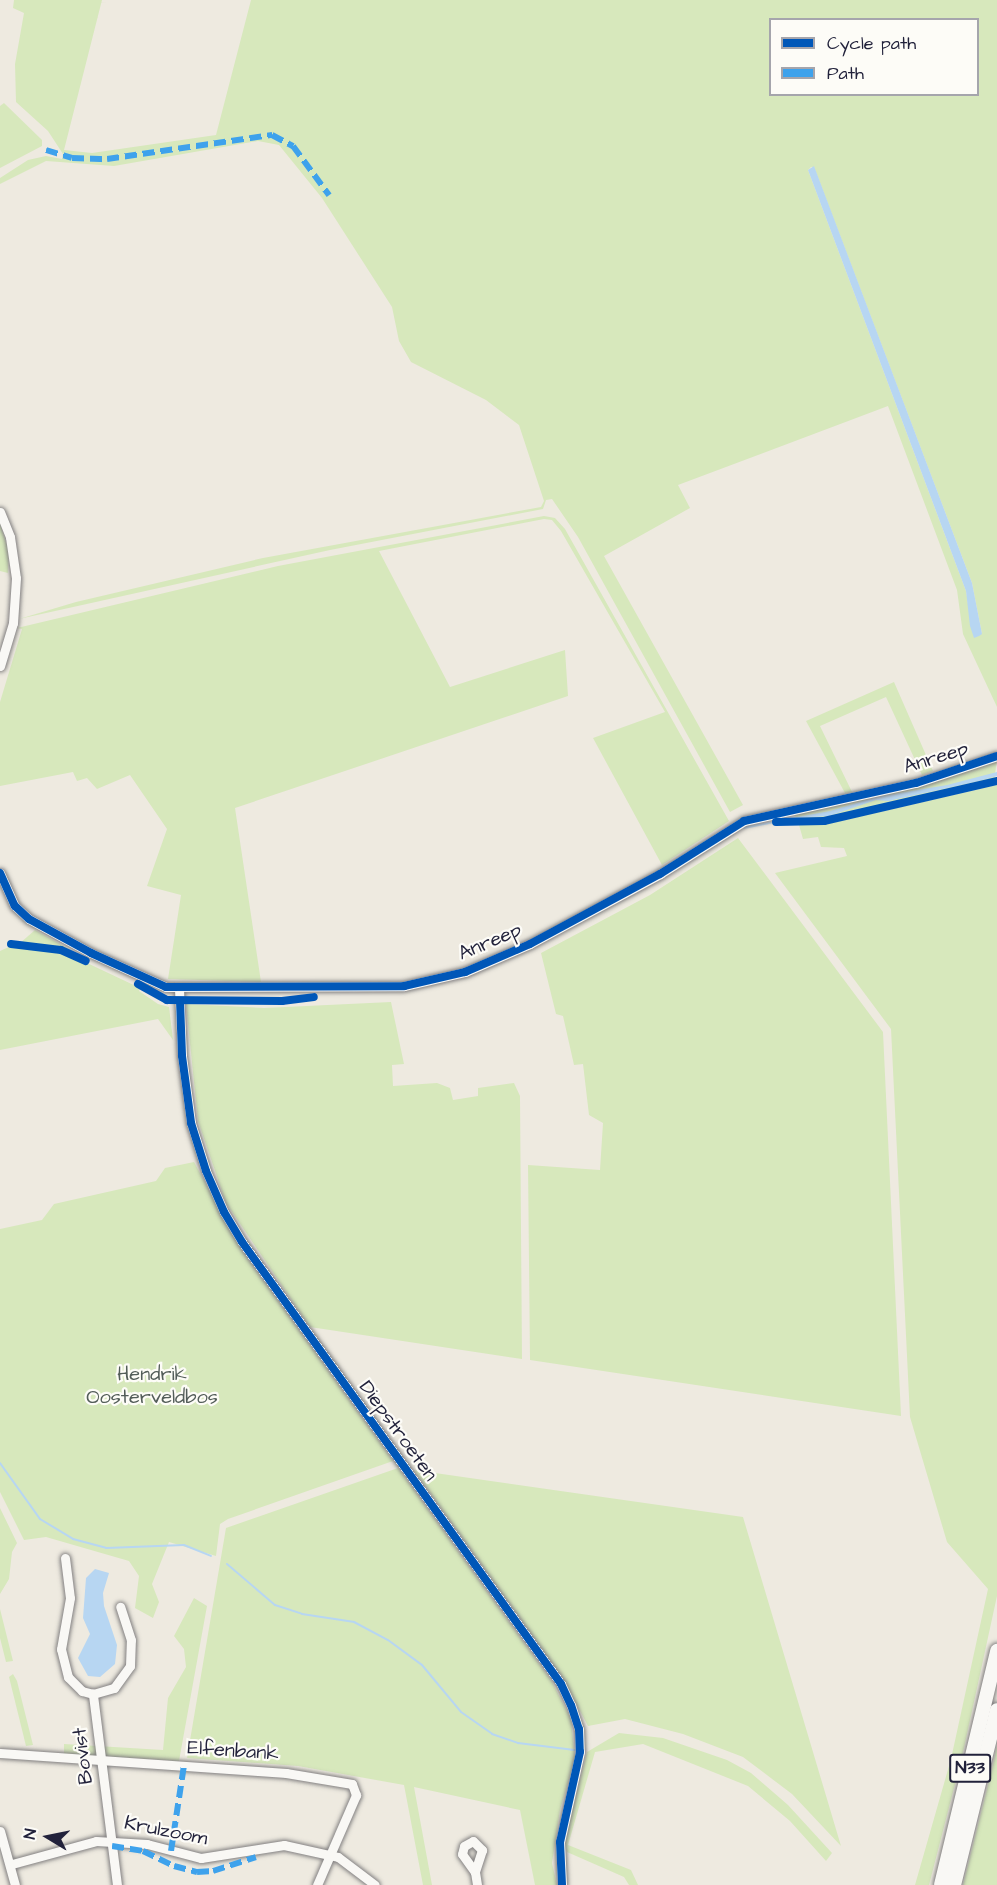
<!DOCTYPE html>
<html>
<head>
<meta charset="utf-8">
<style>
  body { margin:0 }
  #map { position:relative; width:997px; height:1885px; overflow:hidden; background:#eeeae0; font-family:"Architects Daughter",sans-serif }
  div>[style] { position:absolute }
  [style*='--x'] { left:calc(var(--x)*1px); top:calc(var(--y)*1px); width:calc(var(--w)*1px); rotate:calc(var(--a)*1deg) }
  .green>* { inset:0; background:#d7e8bc }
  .water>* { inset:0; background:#b7d6f2 }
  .stream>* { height:2px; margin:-1px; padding:0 1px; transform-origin:1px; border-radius:1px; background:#b7d6f2 }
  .roads { filter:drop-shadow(0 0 2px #828081) drop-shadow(0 0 2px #828081) }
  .minor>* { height:9px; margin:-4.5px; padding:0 4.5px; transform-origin:4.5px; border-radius:4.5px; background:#f9f8f5 }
  .highway>* { height:14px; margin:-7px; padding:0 7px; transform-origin:7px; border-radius:7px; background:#f9f8f5 }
  .quiet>* { height:6px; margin-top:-3px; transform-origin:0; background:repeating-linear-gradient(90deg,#3ea2ec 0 12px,transparent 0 18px) }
  .cycleway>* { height:8px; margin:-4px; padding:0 4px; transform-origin:4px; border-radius:4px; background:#0057b8 }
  span { translate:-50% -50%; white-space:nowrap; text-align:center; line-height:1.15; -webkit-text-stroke:4.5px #fdfcf7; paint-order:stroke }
  .shield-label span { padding:2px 4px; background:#fdfcf7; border:2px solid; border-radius:4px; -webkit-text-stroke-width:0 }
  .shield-label { font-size:18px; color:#22223b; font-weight:700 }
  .street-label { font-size:20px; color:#22223b }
  .park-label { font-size:20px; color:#535d59 }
  .legend { position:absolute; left:769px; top:18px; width:210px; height:78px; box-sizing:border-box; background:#fdfcf7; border:2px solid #a5a5ac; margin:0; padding:8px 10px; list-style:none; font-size:18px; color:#22223b }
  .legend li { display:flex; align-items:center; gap:12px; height:30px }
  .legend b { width:30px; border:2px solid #a5a5ac }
  .north { position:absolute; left:18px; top:1807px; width:60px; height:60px; -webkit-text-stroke:4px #fdfcf7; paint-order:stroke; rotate:280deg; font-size:16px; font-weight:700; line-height:24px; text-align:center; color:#22223b }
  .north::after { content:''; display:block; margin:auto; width:21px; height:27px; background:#22223b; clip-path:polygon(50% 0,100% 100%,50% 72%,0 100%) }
</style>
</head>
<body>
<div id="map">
  <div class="green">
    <div style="clip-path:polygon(evenodd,14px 0,102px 0,64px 150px,92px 153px,216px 135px,251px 0,997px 0,997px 707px,963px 634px,957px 590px,888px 406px,678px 485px,690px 508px,604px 556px,743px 805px,730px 812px,578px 537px,552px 499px,546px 500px,543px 509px,330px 550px,19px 619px,76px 602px,263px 558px,541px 507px,544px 501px,519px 425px,486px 400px,411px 362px,399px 341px,392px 307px,322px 198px,279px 145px,258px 141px,114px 166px,46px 161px,0 184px,0 178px,28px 160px,46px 156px,62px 159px,63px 154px,48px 131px,16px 102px,15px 64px,24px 13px,13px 8px,14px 0,770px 20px,978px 20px,978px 94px,770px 94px,770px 20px,14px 0,811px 167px,814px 167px,972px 583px,982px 634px,969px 610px,966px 591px,808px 170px,811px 167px)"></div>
    <div style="clip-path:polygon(4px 103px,42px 140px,42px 146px,0 168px,0 106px)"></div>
    <div style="clip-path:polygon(544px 516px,555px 518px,565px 529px,729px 821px,662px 865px,593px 738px,665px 712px,561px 531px,552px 520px,544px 519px,379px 551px,450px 687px,565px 650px,568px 696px,235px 808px,261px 982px,168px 979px,181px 895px,147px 886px,167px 829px,130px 775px,97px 789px,87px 778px,77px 781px,73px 772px,0 786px,0 702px,22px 629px,17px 628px,278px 566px)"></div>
    <div style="clip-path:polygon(0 523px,9px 552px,8px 573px,0 571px)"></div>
    <div style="clip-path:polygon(894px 682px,933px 771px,922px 775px,886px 697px,820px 726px,852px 792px,845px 793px,806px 721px)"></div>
    <div style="clip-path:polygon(997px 760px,994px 781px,825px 818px,798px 820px,793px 813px,940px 780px)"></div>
    <div style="clip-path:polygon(997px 785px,997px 1596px,962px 1757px,929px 1885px,915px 1885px,951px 1759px,988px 1589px,947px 1542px,910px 1417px,891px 1029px,775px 873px,847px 856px,844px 848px,821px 847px,818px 837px,803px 839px,799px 825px,823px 825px)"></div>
    <div style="clip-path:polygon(738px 838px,883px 1032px,901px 1416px,530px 1360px,528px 1165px,600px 1170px,603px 1123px,589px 1115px,583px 1064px,574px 1065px,563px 1016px,556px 1014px,541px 953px,650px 895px)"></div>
    <div style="clip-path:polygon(35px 930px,71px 950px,19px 944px)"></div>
    <div style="clip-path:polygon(11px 946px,68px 954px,140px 988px,139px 991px,158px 1004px,169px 1007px,173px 1040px,158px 1019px,0 1050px,0 951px)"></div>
    <div style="clip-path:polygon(391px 1002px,404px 1064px,392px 1065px,393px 1086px,437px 1083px,450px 1088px,453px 1100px,478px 1096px,478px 1088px,514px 1083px,520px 1096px,522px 1359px,310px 1327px,226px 1203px,198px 1121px,186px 1004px,264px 1008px)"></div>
    <div style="clip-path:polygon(194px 1162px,242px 1251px,393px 1461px,228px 1519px,220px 1524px,216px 1556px,169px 1542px,152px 1584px,159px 1602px,153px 1618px,135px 1608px,139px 1576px,129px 1561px,46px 1537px,24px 1540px,0 1492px,0 1229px,42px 1220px,54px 1204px,156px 1181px,165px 1168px)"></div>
    <div style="clip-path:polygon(398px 1468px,552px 1682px,571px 1719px,575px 1759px,560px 1810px,552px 1863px,557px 1885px,535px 1885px,520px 1810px,414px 1787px,432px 1885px,423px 1885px,404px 1785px,298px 1766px,187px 1758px,226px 1528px)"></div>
    <div style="clip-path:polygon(414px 1470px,743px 1517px,841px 1846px,792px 1794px,743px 1757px,683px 1734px,625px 1719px,588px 1726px,561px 1675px)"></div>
    <div style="clip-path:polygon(0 1508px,17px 1543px,12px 1552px,9px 1579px,0 1594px)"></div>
    <div style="clip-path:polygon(194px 1598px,207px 1606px,179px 1761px,64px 1754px,64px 1744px,163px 1750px,168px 1698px,186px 1667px,184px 1649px,174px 1636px)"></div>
    <div style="clip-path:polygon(0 1609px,13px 1661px,6px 1662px,0 1638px)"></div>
    <div style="clip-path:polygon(13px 1674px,17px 1681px,33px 1745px,26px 1746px,9px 1677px)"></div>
    <div style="clip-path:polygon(619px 1733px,663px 1738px,727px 1760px,751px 1773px,788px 1805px,832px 1853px,826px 1861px,790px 1821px,748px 1786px,643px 1744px,595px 1752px,568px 1845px,631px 1870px,638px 1885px,629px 1885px,624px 1877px,567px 1852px,564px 1844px,587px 1752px)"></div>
    <div style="clip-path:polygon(997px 1745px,997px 1885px,963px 1885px,993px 1765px)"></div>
  </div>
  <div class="water">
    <div style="clip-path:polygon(814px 166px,972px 583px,982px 634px,979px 636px,974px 638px,970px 626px,966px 591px,808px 170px)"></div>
    <div style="clip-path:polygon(997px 772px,997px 776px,979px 781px,888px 801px,876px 800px,829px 816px,799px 818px,744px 829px,741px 827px,830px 811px,876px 797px,947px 785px)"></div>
    <div style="clip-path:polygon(95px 1569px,109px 1573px,103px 1593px,104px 1606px,117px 1645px,115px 1664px,100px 1677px,88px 1676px,78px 1658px,90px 1634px,83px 1618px,86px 1578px)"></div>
  </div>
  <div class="stream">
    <div style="--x:0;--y:1463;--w:69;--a:54.5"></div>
    <div style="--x:40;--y:1519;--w:39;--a:31"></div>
    <div style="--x:73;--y:1539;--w:34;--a:15"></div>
    <div style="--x:106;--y:1548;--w:78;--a:-2.2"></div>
    <div style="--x:184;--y:1545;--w:29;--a:22"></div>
    <div style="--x:227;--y:1564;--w:63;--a:40.5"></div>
    <div style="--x:275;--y:1605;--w:28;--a:18"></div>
    <div style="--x:302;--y:1614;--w:53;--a:8.7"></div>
    <div style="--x:354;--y:1622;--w:38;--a:28"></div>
    <div style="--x:388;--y:1640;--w:42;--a:36.3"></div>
    <div style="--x:422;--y:1665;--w:61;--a:50.3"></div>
    <div style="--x:461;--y:1712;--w:38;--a:35"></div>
    <div style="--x:492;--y:1734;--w:28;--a:19"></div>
    <div style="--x:518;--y:1743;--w:57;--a:7"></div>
  </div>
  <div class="roads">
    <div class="minor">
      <div style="--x:0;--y:512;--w:27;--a:68"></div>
      <div style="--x:10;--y:537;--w:41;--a:81.7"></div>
      <div style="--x:16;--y:578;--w:45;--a:93.8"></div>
      <div style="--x:13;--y:623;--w:45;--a:106.8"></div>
      <div style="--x:0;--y:873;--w:36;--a:66"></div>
      <div style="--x:15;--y:906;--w:19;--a:43"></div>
      <div style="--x:29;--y:919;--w:71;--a:28.7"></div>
      <div style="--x:91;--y:953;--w:82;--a:24.4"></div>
      <div style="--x:166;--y:987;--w:238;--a:-0.2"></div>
      <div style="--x:404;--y:986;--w:63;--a:-12.9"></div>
      <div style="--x:465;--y:972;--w:71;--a:-23.3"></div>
      <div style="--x:530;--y:944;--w:148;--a:-28.3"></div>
      <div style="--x:660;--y:874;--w:99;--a:-32.2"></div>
      <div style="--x:744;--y:821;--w:176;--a:-12.5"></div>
      <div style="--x:916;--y:783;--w:85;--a:-18.4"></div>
      <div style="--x:179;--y:989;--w:67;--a:87.4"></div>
      <div style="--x:182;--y:1056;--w:68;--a:82.3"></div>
      <div style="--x:191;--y:1123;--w:50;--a:72.6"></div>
      <div style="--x:206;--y:1171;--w:45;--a:66.3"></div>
      <div style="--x:224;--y:1212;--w:35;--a:59"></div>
      <div style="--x:242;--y:1242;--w:545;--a:54.18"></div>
      <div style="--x:561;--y:1684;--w:23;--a:65"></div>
      <div style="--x:571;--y:1705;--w:25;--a:72"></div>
      <div style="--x:579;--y:1729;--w:23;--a:88"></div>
      <div style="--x:580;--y:1752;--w:92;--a:102.5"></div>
      <div style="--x:560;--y:1842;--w:43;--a:87.3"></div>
      <div style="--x:65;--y:1558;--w:40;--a:82.9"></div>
      <div style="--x:70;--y:1598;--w:52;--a:100"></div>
      <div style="--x:61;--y:1649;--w:29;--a:76"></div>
      <div style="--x:68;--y:1677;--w:20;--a:45"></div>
      <div style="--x:82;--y:1691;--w:11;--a:15"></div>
      <div style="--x:0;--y:1753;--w:287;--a:4"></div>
      <div style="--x:286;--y:1773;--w:67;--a:9.5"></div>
      <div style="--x:352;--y:1784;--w:12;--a:70"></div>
      <div style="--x:356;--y:1795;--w:98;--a:113.4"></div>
      <div style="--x:0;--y:1831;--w:56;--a:74.5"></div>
      <div style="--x:12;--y:1864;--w:87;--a:-15.3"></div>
      <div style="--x:96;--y:1841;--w:51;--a:3.4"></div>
      <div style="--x:147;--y:1844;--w:56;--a:14.5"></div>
      <div style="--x:201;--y:1858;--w:84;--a:-8.9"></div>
      <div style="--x:284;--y:1845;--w:55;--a:12.5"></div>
      <div style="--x:338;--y:1857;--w:46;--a:37.1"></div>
      <div style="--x:475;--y:1872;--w:22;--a:-126"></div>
      <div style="--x:462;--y:1854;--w:8;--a:-76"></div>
      <div style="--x:464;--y:1846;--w:10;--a:-29"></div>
      <div style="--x:473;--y:1841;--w:13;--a:45"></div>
      <div style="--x:482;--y:1850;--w:23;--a:108"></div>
      <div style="--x:475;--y:1872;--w:13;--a:81"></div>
      <div style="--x:117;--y:1885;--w:193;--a:-97.2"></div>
      <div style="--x:93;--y:1694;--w:22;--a:-16"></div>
      <div style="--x:114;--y:1688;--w:27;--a:-54"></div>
      <div style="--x:130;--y:1666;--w:26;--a:-88"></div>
      <div style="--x:131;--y:1640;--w:35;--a:-108"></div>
    </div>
    <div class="highway">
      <div style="--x:941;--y:1885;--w:241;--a:-76.5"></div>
      <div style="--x:954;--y:1885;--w:180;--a:-76.2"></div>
    </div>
  </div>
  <div class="quiet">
    <div style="--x:46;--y:150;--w:27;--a:17"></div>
    <div style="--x:72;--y:158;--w:35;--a:2"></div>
    <div style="--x:107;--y:159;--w:167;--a:-8.3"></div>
    <div style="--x:272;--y:135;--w:24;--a:28"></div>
    <div style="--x:293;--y:146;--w:61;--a:53.7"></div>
    <div style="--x:112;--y:1846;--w:31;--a:9"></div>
    <div style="--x:143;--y:1851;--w:34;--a:26"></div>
    <div style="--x:174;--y:1866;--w:24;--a:15"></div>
    <div style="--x:197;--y:1872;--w:16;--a:-4"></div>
    <div style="--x:213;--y:1871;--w:45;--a:-18"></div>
    <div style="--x:171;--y:1851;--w:87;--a:-81.4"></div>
  </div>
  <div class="cycleway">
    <div style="--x:776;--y:822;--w:48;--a:-1.2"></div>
    <div style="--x:824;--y:821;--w:178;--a:-13"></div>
    <div style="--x:0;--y:873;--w:36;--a:66"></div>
    <div style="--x:15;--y:906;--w:19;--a:43"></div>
    <div style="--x:29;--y:919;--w:71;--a:28.7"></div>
    <div style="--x:91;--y:953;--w:82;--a:24.4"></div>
    <div style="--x:166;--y:987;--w:238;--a:-0.2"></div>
    <div style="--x:404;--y:986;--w:63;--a:-12.9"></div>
    <div style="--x:465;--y:972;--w:71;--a:-23.3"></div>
    <div style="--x:530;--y:944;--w:148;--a:-28.3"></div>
    <div style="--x:660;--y:874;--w:99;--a:-32.2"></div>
    <div style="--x:744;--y:821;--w:176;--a:-12.5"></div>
    <div style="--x:916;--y:783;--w:85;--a:-18.4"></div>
    <div style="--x:11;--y:944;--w:50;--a:6.8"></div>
    <div style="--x:61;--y:950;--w:27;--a:24"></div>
    <div style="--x:138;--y:984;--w:33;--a:29"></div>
    <div style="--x:167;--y:1000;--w:115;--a:0.5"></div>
    <div style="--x:282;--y:1001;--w:32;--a:-7"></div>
    <div style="--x:180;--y:1001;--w:55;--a:87.9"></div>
    <div style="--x:182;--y:1056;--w:68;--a:82.3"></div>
    <div style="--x:191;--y:1123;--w:50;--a:72.6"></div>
    <div style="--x:206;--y:1171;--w:45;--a:66.3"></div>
    <div style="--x:224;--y:1212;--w:35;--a:59"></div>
    <div style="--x:242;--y:1242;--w:545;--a:54.18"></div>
    <div style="--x:561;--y:1684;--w:23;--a:65"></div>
    <div style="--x:571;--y:1705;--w:25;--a:72"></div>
    <div style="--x:579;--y:1729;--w:23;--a:88"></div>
    <div style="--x:580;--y:1752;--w:92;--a:102.5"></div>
    <div style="--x:560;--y:1842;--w:43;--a:87.3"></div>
  </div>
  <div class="shield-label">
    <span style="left:970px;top:1768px">N33</span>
  </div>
  <div class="street-label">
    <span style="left:936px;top:758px;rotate:-17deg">Anreep</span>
    <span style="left:490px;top:942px;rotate:-23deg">Anreep</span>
    <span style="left:398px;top:1431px;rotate:54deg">Diepstroeten</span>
    <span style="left:233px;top:1751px;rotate:4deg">Elfenbank</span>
    <span style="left:83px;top:1756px;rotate:-97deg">Bovist</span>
    <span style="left:166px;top:1831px;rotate:11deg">Krulzoom</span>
  </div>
  <div class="park-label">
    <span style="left:152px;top:1386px">Hendrik<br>Oosterveldbos</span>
  </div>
  <ul class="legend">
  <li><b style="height:8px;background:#0057b8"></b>Cycle path</li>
  <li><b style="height:8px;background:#3ea2ec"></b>Path</li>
  </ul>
  <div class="north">N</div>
</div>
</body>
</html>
